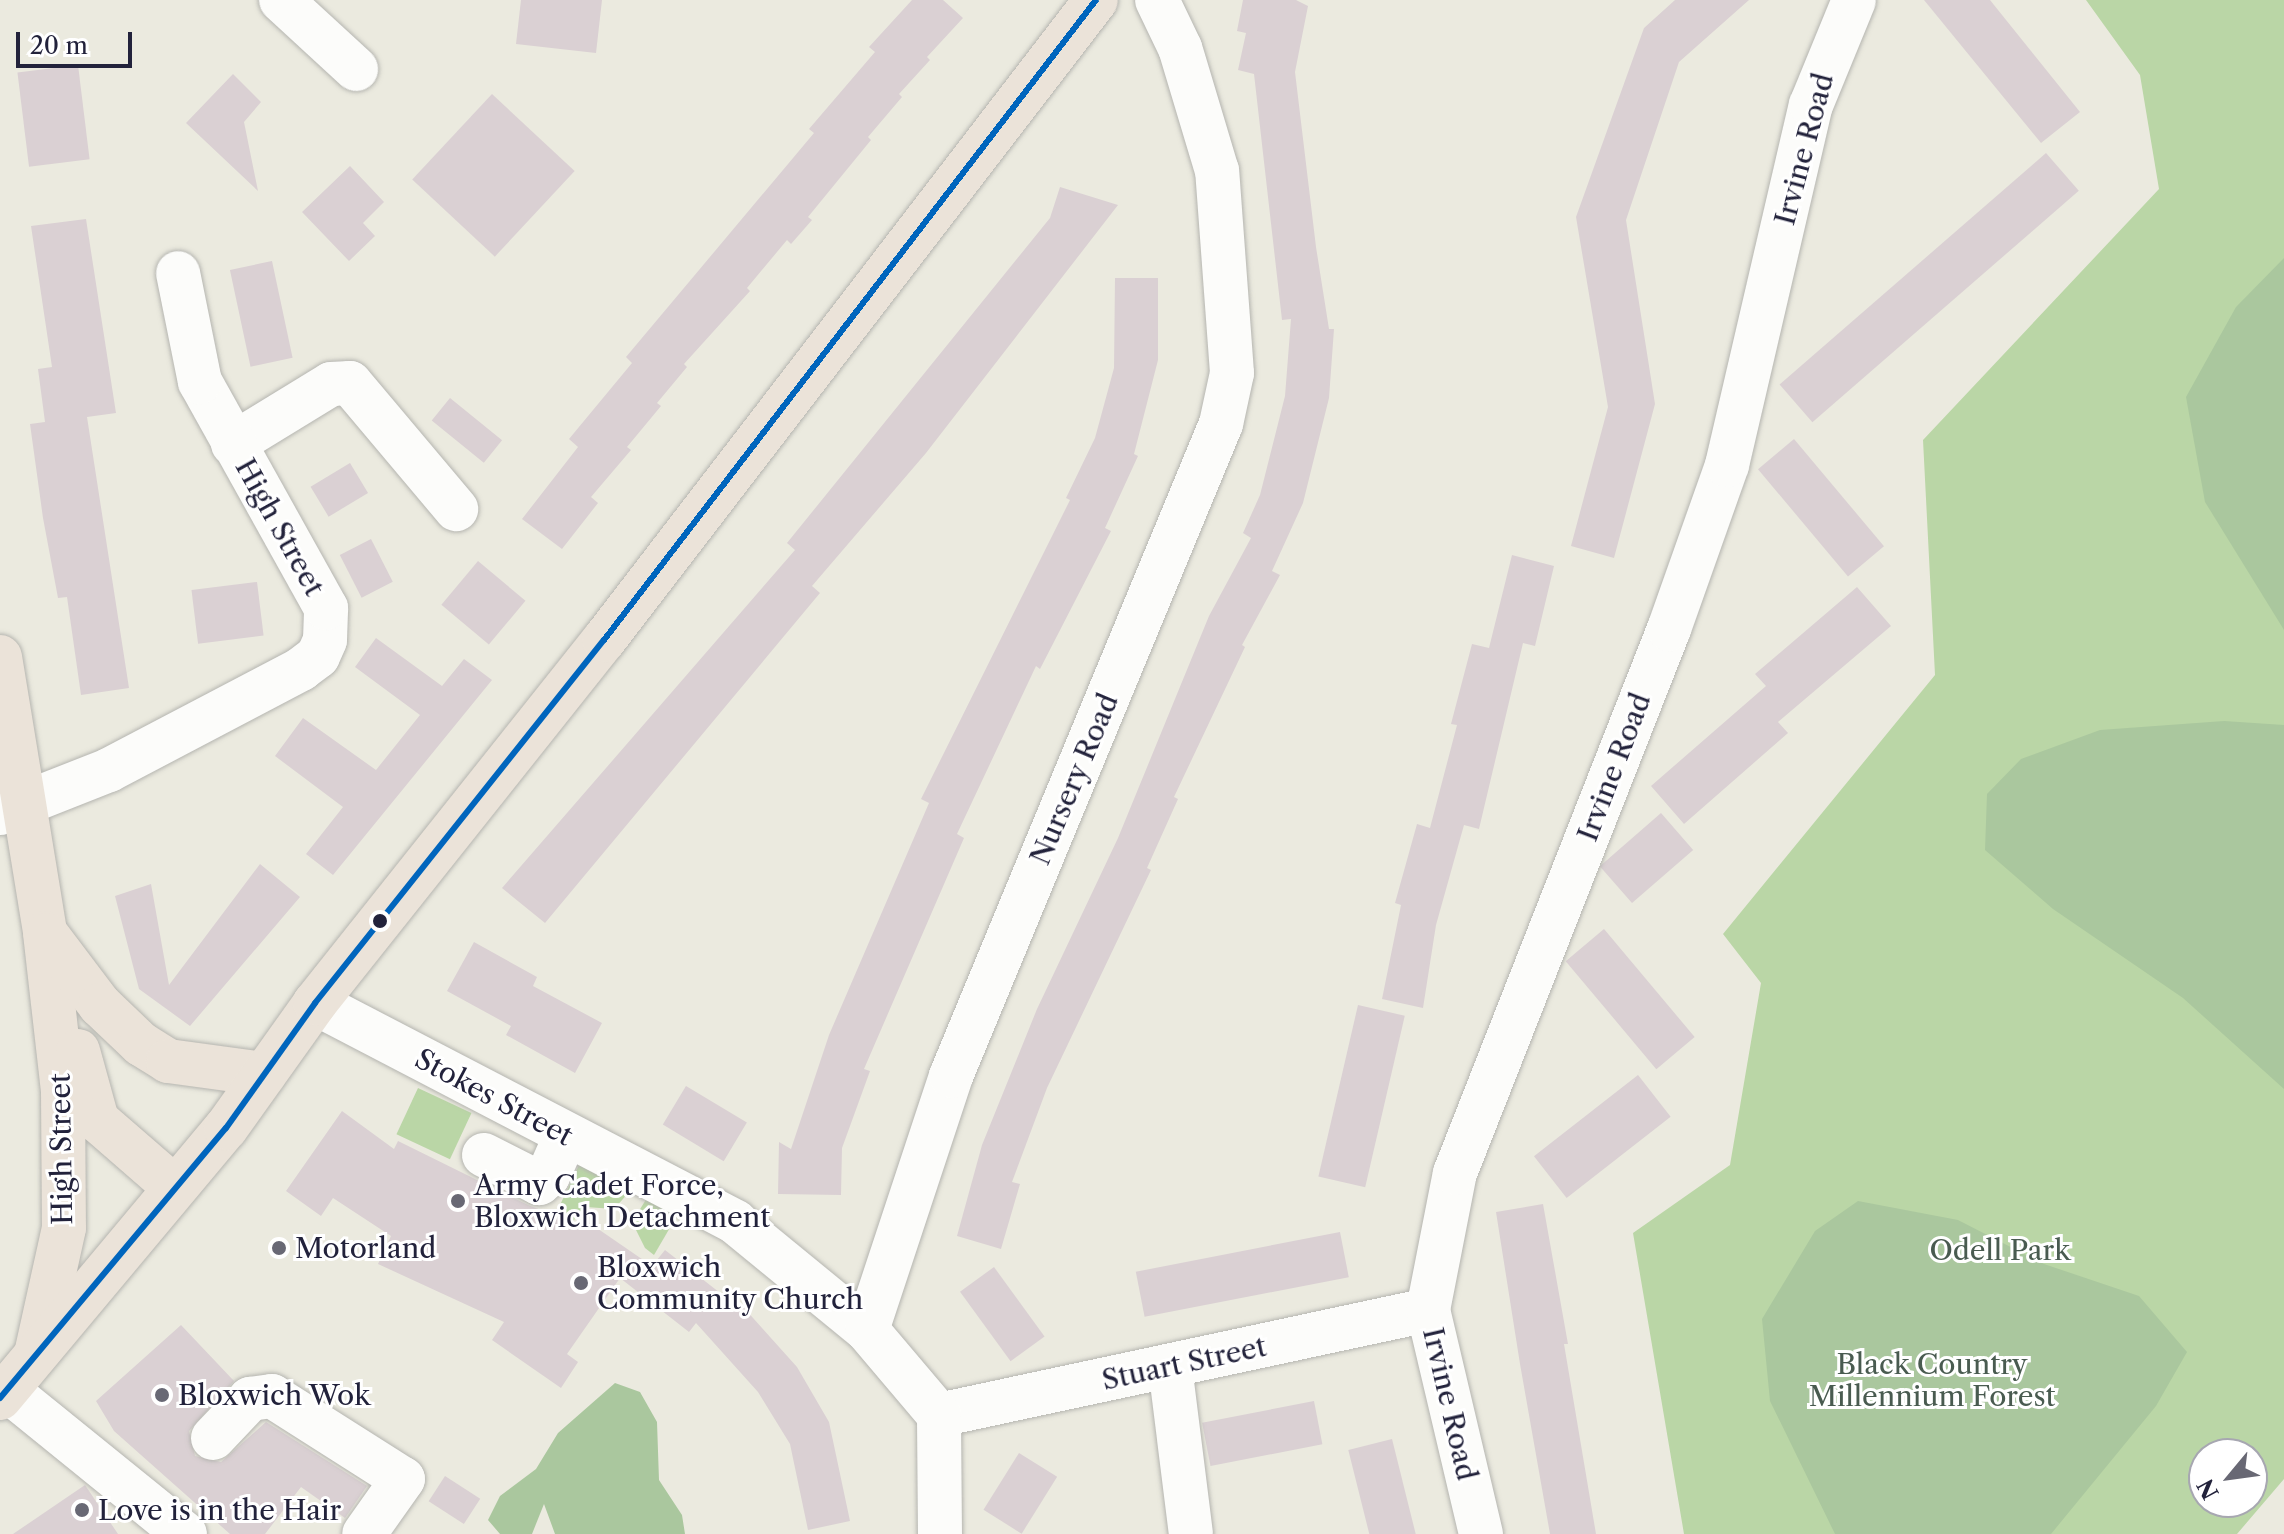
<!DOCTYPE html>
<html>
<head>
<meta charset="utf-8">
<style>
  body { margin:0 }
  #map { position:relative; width:2284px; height:1534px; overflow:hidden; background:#ebeadf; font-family:"Libre Caslon Text",serif }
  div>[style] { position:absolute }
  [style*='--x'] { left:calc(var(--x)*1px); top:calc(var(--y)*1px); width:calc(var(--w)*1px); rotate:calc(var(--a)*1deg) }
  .green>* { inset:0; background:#bad6a6; transform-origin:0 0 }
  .forest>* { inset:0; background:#aac79e }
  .building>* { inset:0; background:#dad0d3; transform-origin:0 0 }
  .roads { filter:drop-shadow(0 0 2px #b5b5b0) drop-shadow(0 0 2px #b5b5b0) }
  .minor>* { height:44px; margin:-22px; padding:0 22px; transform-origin:22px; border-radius:22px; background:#fcfcfa }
  .major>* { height:44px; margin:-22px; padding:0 22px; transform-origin:22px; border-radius:22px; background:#ebe3d9 }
  .highway>* { height:44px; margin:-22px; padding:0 22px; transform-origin:22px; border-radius:22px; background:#ebe3d9 }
  .bus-1>* { height:6px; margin:-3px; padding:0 3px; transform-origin:3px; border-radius:3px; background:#0065bd }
  .dots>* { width:22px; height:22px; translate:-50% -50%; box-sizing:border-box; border:4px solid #fff; border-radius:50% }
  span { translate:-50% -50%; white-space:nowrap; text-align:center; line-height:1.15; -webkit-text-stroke:6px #fff; paint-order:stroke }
  .street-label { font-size:28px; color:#22223b }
  .poi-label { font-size:28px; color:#22223b }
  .left { translate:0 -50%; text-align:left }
  .park-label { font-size:28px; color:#495b50 }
  .north { position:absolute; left:2188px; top:1438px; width:80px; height:80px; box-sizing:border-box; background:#fff; border:2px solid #a7a7b1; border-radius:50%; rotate:241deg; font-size:22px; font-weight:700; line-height:32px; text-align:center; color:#22223b }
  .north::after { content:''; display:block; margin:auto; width:28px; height:36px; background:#686874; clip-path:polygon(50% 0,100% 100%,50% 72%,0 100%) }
  .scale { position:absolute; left:16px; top:32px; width:116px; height:36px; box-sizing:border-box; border:4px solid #22223b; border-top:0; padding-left:10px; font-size:24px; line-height:28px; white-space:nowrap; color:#22223b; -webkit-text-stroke:6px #fff; paint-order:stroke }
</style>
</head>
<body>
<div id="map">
  <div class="green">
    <div style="clip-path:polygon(evenodd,2086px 0,2284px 0,2284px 1479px,2237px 1534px,1684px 1534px,1633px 1233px,1730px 1165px,1761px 983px,1723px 934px,1935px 675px,1923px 440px,2159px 189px,2140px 75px,2086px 0,2204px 1454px,2252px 1454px,2252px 1502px,2204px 1502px,2204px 1454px)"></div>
    <div style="left:418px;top:1088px;width:59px;height:51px;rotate:25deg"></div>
    <div style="clip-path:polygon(579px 1165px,631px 1190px,614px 1209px,586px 1207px,531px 1266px)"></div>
    <div style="clip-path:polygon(647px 1198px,678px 1214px,654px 1255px,645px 1248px,632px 1222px)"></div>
  </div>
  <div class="forest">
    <div style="clip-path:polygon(2284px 258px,2284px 630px,2205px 502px,2186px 397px,2236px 307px)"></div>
    <div style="clip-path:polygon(2224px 721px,2284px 725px,2284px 1089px,2183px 998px,2053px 909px,1985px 850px,1987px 794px,2021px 759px,2100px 730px)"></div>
    <div style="clip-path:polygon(1858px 1201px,1958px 1220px,2044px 1264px,2139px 1296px,2187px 1352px,2156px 1406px,2051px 1534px,1835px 1534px,1770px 1401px,1762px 1319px,1815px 1231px)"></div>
    <div style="clip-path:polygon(615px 1383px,640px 1392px,657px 1422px,659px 1480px,682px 1515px,685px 1534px,555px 1534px,544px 1504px,532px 1534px,500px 1534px,488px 1520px,500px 1496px,536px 1469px,558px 1433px)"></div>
  </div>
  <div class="building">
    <div style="clip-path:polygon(521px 0,602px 0,596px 53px,516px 44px)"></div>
    <div style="clip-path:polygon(912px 0,943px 0,963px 18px,927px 57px,930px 60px,899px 94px,902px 97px,868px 137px,871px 140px,808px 217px,812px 220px,791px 244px,787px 240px,747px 288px,750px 291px,684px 364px,687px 367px,657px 403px,661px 406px,627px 447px,631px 450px,591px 497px,598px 503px,562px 549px,522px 519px,578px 447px,569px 439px,632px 363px,626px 357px,814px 133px,809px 129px,875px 52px,869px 47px)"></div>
    <div style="clip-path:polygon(1243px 0,1296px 0,1308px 6px,1295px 72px,1316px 247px,1329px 329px,1334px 329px,1329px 398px,1303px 503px,1272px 571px,1280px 575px,1242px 645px,1245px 647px,1174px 797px,1178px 799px,1147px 868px,1151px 870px,1047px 1088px,1012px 1182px,1020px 1184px,1001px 1249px,957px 1236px,982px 1145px,1037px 1009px,1118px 838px,1209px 616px,1251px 538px,1243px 533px,1260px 495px,1285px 396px,1291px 319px,1282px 320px,1254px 74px,1238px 70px,1246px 33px,1237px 31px)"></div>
    <div style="clip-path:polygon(1675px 0,1749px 0,1679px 62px,1626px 220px,1655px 404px,1614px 558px,1571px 546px,1608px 407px,1576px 217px,1644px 28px)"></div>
    <div style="clip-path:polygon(1924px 0,1990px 0,2080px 112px,2041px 143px)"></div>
    <div style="left:78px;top:65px;width:95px;height:61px;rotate:83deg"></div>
    <div style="clip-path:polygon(233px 74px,261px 102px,244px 122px,258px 191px,186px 123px)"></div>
    <div style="left:492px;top:94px;width:113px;height:117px;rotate:43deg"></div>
    <div style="left:2046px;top:153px;width:50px;height:353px;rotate:49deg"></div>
    <div style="clip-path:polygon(350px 166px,384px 202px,363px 223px,375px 236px,349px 261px,302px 212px)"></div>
    <div style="clip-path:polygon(1060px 187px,1118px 205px,926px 453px,812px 586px,820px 593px,545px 923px,502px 888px,795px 550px,787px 543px,1050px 218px)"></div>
    <div style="clip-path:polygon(86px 219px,116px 413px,87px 417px,129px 688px,81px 695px,67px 597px,58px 598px,43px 518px,30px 424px,45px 422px,38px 369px,52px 367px,31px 226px)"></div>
    <div style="left:272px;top:261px;width:99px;height:43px;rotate:78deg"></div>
    <div style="clip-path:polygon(1115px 278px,1158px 278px,1158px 360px,1134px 454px,1138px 456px,1105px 528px,1111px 531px,1040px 669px,1036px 666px,957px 834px,964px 838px,864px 1069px,870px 1071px,842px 1148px,841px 1195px,778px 1194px,779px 1142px,791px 1149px,829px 1035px,929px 803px,921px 799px,1070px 500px,1066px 498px,1095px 438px,1114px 368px)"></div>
    <div style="left:450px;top:398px;width:67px;height:29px;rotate:39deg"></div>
    <div style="left:1794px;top:439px;width:140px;height:47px;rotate:50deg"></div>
    <div style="left:350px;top:463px;width:35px;height:46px;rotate:59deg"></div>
    <div style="left:371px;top:539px;width:48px;height:35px;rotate:63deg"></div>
    <div style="clip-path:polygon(1512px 555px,1554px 566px,1535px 646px,1523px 643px,1479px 829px,1464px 825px,1436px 925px,1423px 1008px,1382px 999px,1401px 905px,1395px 903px,1417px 824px,1430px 828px,1457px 725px,1451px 724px,1472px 644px,1489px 648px)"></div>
    <div style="left:478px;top:561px;width:62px;height:57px;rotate:40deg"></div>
    <div style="left:257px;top:582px;width:54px;height:66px;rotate:83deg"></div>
    <div style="clip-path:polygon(1857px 587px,1891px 626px,1778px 722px,1788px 733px,1684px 824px,1651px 786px,1766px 686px,1755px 674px)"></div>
    <div style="clip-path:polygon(376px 638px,442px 686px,464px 659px,492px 680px,333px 875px,306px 854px,343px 807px,275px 756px,303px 718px,376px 770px,420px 715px,355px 667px)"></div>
    <div style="left:1661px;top:813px;width:49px;height:81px;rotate:49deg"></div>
    <div style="clip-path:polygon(260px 864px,300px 897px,190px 1026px,139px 989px,115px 896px,151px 884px,169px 985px)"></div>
    <div style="left:1604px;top:929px;width:141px;height:50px;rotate:50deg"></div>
    <div style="clip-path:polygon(474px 942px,537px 977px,533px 986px,602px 1023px,575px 1073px,506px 1035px,511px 1026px,447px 991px)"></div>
    <div style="left:1358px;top:1005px;width:48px;height:176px;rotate:13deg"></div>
    <div style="left:1638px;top:1075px;width:53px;height:132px;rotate:52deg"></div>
    <div style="left:686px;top:1086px;width:71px;height:45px;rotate:31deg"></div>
    <div style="clip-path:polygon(342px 1111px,394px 1149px,398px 1141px,528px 1205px,585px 1227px,588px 1222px,652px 1266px,665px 1250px,733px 1303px,737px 1300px,797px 1367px,829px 1422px,850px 1521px,808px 1530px,790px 1444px,758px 1392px,696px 1323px,689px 1332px,620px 1278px,567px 1354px,578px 1362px,561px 1388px,492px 1340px,504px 1322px,378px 1264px,391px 1236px,333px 1198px,321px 1216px,286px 1191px)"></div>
    <div style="clip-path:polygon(1543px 1204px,1568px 1344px,1564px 1344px,1596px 1534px,1550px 1534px,1520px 1364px,1496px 1212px)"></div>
    <div style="left:1340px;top:1232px;width:46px;height:208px;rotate:79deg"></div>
    <div style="left:994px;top:1267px;width:86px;height:42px;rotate:54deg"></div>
    <div style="clip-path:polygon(181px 1325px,234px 1381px,189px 1431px,195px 1456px,221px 1462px,266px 1422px,367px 1486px,345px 1518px,301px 1487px,265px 1534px,230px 1534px,114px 1431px,96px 1401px)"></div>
    <div style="left:1314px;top:1401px;width:44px;height:114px;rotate:79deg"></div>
    <div style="left:1392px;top:1439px;width:98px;height:45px;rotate:76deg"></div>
    <div style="left:1019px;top:1453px;width:45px;height:67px;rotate:32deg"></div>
    <div style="left:445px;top:1476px;width:42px;height:30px;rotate:33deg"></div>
    <div style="clip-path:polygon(85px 1485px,118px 1534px,13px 1534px)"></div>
  </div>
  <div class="roads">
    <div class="minor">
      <div style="--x:281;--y:0;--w:102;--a:42.6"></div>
      <div style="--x:233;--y:444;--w:115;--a:-31.5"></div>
      <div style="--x:331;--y:384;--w:19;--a:-3"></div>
      <div style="--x:350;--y:383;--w:165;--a:49.9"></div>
      <div style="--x:0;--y:813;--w:117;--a:-21.5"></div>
      <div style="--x:109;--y:770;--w:217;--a:-27.7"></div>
      <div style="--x:301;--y:669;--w:21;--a:-37"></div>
      <div style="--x:318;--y:656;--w:17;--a:-66"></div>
      <div style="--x:325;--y:640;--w:32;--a:-88"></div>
      <div style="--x:326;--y:608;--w:259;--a:-119.1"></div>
      <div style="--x:200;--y:382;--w:111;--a:-101.4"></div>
      <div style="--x:315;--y:1003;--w:474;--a:27.5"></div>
      <div style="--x:735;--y:1222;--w:171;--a:39.3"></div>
      <div style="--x:484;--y:1155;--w:62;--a:27"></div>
      <div style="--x:539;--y:1183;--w:11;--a:-38"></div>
      <div style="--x:548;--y:1176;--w:45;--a:-66.3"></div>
      <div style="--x:1170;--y:1366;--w:169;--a:82.9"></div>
      <div style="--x:7;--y:1390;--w:229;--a:39"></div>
      <div style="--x:939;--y:1415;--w:500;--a:-12.12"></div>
      <div style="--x:213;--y:1438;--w:54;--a:-46.5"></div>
      <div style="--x:250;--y:1399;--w:22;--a:-8"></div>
      <div style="--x:272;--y:1396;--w:155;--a:32.4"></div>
      <div style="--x:403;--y:1479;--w:67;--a:125.3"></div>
      <div style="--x:940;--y:1534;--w:119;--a:-90.5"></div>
      <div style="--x:939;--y:1415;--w:111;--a:-130.3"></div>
      <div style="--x:867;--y:1330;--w:268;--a:-71.7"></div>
      <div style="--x:951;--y:1076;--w:706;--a:-67.51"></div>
      <div style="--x:1221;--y:424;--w:52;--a:-77.8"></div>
      <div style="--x:1232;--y:373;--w:203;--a:-94.2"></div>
      <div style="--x:1217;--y:171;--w:128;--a:-106.7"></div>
      <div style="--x:1180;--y:48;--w:53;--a:-115.6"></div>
      <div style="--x:1481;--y:1534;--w:230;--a:-103.3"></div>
      <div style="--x:1428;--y:1310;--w:140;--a:-78.9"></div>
      <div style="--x:1455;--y:1173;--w:585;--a:-68.53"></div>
      <div style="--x:1669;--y:629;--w:174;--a:-70.5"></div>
      <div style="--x:1727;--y:465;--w:370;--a:-76.9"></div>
      <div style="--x:1811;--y:105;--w:113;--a:-67.7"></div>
    </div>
    <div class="major">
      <div style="--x:0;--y:657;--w:280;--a:80.7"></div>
      <div style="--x:45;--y:933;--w:159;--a:83.5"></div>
      <div style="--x:63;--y:1091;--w:137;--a:89.6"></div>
      <div style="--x:64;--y:1228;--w:129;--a:102.5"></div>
      <div style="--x:47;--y:935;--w:88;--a:52.9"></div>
      <div style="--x:100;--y:1005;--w:57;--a:43.6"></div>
      <div style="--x:141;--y:1044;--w:32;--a:32"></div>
      <div style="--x:168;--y:1061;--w:97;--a:7.7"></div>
      <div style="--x:78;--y:1051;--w:72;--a:74.6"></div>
      <div style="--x:97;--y:1120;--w:102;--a:41"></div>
    </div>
    <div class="highway">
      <div style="--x:0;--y:1398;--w:352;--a:-50.1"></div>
      <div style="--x:226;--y:1128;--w:153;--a:-54.5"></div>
      <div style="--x:315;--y:1003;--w:464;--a:-51.5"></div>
      <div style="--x:604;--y:640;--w:807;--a:-52.45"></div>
    </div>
  </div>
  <div class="bus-1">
    <div style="--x:0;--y:1398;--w:352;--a:-50.1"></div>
    <div style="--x:226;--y:1128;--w:153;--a:-54.5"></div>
    <div style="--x:315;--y:1003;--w:464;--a:-51.5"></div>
    <div style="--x:604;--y:640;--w:807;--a:-52.45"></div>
  </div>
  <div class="dots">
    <div style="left:380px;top:921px;background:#22223b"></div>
    <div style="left:458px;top:1201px;background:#686874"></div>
    <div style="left:279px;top:1248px;background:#686874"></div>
    <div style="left:581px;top:1283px;background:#686874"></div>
    <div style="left:162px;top:1395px;background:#686874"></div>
    <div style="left:82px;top:1510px;background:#686874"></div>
  </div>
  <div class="street-label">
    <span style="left:1804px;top:149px;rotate:-75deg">Irvine Road</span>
    <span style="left:280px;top:527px;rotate:61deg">High Street</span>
    <span style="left:1614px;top:767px;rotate:-69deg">Irvine Road</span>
    <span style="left:1074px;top:779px;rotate:-67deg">Nursery Road</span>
    <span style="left:494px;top:1097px;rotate:28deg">Stokes Street</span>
    <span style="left:61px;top:1149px;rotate:-91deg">High Street</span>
    <span style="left:1184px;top:1363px;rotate:-12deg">Stuart Street</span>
    <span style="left:1450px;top:1404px;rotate:77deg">Irvine Road</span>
  </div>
  <div class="poi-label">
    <span class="left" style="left:474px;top:1201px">Army Cadet Force,<br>Bloxwich Detachment</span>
    <span class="left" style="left:295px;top:1248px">Motorland</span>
    <span class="left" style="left:597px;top:1283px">Bloxwich<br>Community Church</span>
    <span class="left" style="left:178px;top:1395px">Bloxwich Wok</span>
    <span class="left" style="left:98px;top:1510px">Love is in the Hair</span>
  </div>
  <div class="park-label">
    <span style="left:2000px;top:1250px">Odell Park</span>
    <span style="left:1932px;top:1380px">Black Country<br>Millennium Forest</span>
  </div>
  <div class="north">N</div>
  <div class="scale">20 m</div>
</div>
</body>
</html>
